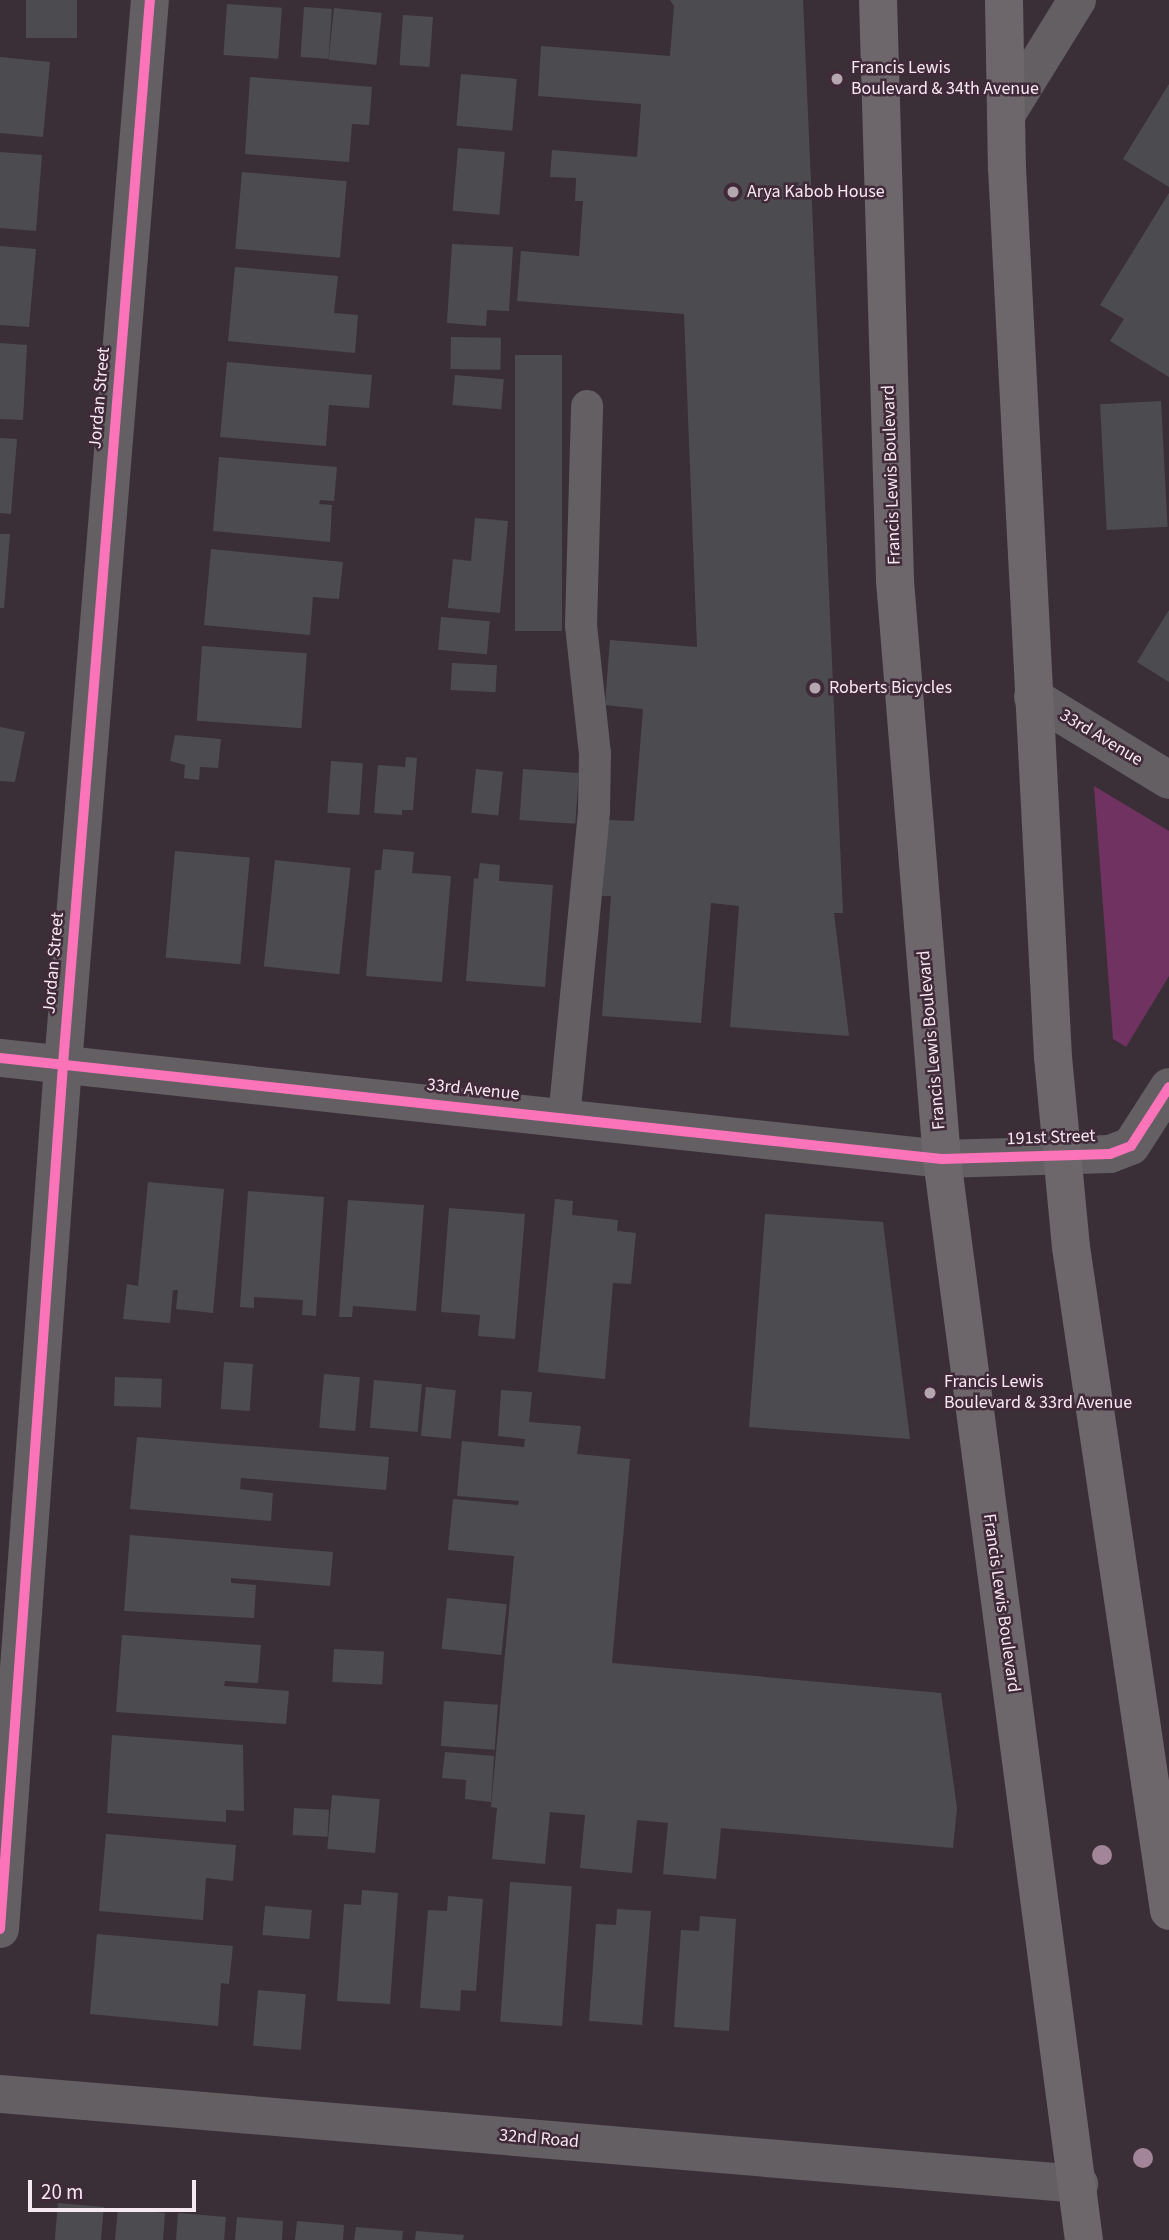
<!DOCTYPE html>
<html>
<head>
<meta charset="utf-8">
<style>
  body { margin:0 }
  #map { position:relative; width:1169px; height:2240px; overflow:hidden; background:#3b2f37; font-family:"Source Sans 3",sans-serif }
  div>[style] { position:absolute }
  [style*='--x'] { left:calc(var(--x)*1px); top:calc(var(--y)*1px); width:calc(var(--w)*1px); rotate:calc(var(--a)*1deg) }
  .green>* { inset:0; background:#703260 }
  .building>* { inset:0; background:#4c4c50; transform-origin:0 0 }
  .service>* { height:32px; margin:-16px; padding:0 16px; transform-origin:16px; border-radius:16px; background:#635f62 }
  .minor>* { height:38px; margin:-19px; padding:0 19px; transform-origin:19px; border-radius:19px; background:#635f62 }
  .primary>* { height:38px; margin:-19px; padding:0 19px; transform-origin:19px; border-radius:19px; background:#6d666b }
  .cycleway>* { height:10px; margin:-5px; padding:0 5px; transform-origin:5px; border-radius:5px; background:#fb73b8 }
  .trees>* { width:20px; height:20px; margin:-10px; border-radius:50%; background:#a28598 }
  .dots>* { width:19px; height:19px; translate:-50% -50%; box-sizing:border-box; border:4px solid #402a39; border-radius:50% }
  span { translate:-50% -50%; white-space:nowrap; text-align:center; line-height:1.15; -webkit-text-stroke:5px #402a39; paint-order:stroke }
  .poi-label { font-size:18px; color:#f6e8f1 }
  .left { translate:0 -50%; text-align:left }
  .street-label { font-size:18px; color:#f6e8f1 }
  .scale { position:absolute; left:28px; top:2180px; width:168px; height:32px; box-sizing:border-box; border:4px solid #f6e8f1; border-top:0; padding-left:9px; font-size:21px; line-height:24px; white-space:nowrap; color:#f6e8f1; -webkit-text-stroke:5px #402a39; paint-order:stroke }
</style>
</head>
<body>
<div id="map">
  <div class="green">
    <div style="clip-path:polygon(1094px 786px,1169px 831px,1169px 976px,1126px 1047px,1113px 1039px)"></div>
  </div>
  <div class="building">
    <div style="left:26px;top:0;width:51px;height:38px"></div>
    <div style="clip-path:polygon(670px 0,803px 0,843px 913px,834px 913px,849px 1036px,730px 1027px,739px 906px,711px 903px,701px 1023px,602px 1016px,611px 896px,602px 896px,608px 820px,634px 821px,643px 709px,605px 705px,610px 640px,697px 647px,684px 314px,517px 301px,521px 251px,579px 256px,583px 201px,575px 201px,576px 178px,550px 177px,552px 150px,637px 157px,641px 104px,538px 96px,541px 46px,670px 56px,674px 6px)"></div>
    <div style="left:227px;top:4px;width:55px;height:51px;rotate:4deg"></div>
    <div style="left:304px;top:7px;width:28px;height:50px;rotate:4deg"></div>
    <div style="left:334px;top:8px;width:48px;height:52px;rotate:6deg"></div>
    <div style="left:403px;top:15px;width:30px;height:50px;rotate:4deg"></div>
    <div style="clip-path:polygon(0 57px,50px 62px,43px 137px,0 133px)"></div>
    <div style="left:461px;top:74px;width:56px;height:52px;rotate:5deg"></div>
    <div style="clip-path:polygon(250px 77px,372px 87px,369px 125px,352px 124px,349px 162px,245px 154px)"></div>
    <div style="clip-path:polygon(1169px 84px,1169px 187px,1123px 159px)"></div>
    <div style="left:458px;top:148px;width:47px;height:63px;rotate:5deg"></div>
    <div style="clip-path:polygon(0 152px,42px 155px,36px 231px,0 228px)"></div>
    <div style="left:242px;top:172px;width:105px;height:77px;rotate:5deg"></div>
    <div style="clip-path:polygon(1169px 193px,1169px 377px,1110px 341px,1124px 319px,1100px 305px)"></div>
    <div style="clip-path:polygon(452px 244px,513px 247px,509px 311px,487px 310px,486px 326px,447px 323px)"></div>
    <div style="clip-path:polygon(0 246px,36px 249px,29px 327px,0 325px)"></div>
    <div style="clip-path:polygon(235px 267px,338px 276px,334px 313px,358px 315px,355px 353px,228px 341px)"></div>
    <div style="left:451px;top:337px;width:50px;height:32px;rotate:1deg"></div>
    <div style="clip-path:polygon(0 343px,27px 345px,23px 420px,0 419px)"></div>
    <div style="left:515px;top:355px;width:47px;height:276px"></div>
    <div style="clip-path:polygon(227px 362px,372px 375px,369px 408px,329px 405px,326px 446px,220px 437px)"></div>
    <div style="left:455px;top:375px;width:49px;height:30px;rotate:5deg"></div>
    <div style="left:1161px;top:401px;width:126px;height:61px;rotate:87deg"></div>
    <div style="clip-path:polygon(0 438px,17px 439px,11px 514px,0 513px)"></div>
    <div style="clip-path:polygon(219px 457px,337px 467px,334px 501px,320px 500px,319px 504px,332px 505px,330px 542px,213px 531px)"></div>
    <div style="clip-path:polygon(475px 518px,508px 521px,500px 613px,448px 608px,453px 559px,471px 561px)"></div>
    <div style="clip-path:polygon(0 534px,10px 534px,4px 608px,0 608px)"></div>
    <div style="clip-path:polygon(211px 549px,343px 562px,339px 599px,313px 597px,310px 635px,204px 625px)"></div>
    <div style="clip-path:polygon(1169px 610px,1169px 682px,1137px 662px)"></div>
    <div style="left:441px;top:617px;width:49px;height:33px;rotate:5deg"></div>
    <div style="left:202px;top:646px;width:105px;height:75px;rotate:4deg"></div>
    <div style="left:452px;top:663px;width:45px;height:27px;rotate:3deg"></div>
    <div style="clip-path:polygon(0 727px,25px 732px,15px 782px,0 781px)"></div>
    <div style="clip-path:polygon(175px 735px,221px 739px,218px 768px,200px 767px,199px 780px,184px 778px,185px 765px,170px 761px)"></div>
    <div style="clip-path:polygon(406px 757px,417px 758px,413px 810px,402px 810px,402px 815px,374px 813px,378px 765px,405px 767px)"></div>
    <div style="left:331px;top:761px;width:32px;height:52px;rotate:4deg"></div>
    <div style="left:476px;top:769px;width:27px;height:44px;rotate:6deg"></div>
    <div style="left:523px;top:769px;width:56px;height:51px;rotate:4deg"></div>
    <div style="clip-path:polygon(383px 849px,414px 852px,412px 873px,451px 876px,442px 982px,366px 976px,375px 870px,381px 870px)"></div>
    <div style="left:175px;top:851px;width:75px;height:107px;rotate:5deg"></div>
    <div style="left:275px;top:860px;width:76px;height:107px;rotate:6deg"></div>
    <div style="clip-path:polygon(480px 863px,500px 865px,499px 881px,553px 885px,545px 987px,466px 981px,474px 878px,478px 879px)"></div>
    <div style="clip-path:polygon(148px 1182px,224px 1189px,213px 1313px,176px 1309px,178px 1290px,173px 1290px,170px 1323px,123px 1319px,127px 1284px,138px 1286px)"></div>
    <div style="clip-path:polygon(248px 1191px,324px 1197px,316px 1316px,302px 1315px,303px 1300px,254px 1297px,254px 1308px,240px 1307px)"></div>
    <div style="clip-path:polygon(555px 1199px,573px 1201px,572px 1215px,618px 1220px,617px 1231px,636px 1233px,631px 1284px,613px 1283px,605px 1379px,538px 1372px)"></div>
    <div style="clip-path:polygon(348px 1200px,424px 1205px,416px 1311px,353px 1306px,352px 1317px,339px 1317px)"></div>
    <div style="clip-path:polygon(449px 1208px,525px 1214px,515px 1339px,478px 1336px,480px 1315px,441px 1312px)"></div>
    <div style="clip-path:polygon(765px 1214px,883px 1222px,910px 1439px,749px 1427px)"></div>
    <div style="left:224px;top:1362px;width:29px;height:47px;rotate:4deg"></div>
    <div style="left:324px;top:1374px;width:36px;height:54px;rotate:5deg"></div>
    <div style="left:115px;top:1377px;width:47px;height:29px;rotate:2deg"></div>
    <div style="left:374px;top:1380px;width:48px;height:48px;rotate:5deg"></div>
    <div style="left:426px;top:1387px;width:30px;height:49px;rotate:6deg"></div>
    <div style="clip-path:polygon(501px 1390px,532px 1392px,529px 1422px,581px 1426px,577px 1454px,630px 1459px,612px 1663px,941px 1693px,957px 1808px,953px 1848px,721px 1828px,716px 1879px,663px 1874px,668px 1823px,637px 1820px,632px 1873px,580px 1868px,585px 1815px,550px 1812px,545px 1864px,492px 1859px,497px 1808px,491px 1807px,514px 1556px,448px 1550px,453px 1499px,518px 1505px,519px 1501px,457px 1496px,462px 1441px,524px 1447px,525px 1439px,498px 1436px)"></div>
    <div style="clip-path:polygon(137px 1437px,389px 1457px,386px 1490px,241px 1478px,240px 1489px,273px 1493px,271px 1521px,130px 1509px)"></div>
    <div style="clip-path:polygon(130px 1535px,333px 1552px,330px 1586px,231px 1578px,231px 1583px,256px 1585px,254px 1618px,124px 1611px)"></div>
    <div style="left:447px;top:1598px;width:60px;height:51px;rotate:6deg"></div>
    <div style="clip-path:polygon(122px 1635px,261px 1645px,258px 1683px,225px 1681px,224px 1686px,289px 1691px,286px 1724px,116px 1712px)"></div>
    <div style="left:334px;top:1649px;width:50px;height:33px;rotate:3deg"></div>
    <div style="left:444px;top:1701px;width:54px;height:45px;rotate:4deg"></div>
    <div style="clip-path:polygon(112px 1735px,243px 1745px,244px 1811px,226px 1810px,226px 1822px,107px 1813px)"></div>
    <div style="clip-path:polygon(445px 1752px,494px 1756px,491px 1802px,465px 1799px,466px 1780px,442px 1778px)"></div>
    <div style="left:332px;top:1795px;width:48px;height:54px;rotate:5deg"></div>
    <div style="left:294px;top:1808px;width:35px;height:27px;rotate:3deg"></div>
    <div style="clip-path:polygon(106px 1834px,236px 1845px,233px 1881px,206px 1878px,203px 1920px,99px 1911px)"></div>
    <div style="left:510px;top:1882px;width:62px;height:140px;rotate:4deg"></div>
    <div style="clip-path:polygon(362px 1890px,398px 1893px,390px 2004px,337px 2001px,344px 1904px,361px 1905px)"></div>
    <div style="clip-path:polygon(448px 1896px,483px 1899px,476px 1991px,461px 1990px,460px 2011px,420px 2008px,428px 1910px,447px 1911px)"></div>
    <div style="left:265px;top:1906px;width:47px;height:29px;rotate:5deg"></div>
    <div style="clip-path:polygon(617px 1909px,651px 1911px,642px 2025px,589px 2021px,596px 1924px,616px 1925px)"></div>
    <div style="clip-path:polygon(700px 1916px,736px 1919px,729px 2031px,674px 2027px,681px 1930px,699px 1931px)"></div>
    <div style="clip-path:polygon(97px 1934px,233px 1946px,229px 1984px,221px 1983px,218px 2026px,90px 2014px)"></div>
    <div style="left:258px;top:1990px;width:48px;height:56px;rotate:5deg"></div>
    <div style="left:58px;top:2203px;width:46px;height:37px;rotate:5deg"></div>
    <div style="clip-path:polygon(118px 2208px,165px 2213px,163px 2240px,115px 2240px)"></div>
    <div style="clip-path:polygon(178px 2213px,226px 2217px,224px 2240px,176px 2240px)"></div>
    <div style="clip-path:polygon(237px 2217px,283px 2221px,282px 2240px,235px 2240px)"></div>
    <div style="clip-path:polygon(297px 2221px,344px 2225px,343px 2240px,295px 2240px)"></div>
    <div style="clip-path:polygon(356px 2227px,403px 2231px,402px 2240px,354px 2240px)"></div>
    <div style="clip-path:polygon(416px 2231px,464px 2235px,463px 2240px,415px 2240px)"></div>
  </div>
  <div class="service">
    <div style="--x:564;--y:1118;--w:309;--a:-84.4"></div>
    <div style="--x:594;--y:810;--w:56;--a:-89"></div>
    <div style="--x:595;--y:754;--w:130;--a:-96.2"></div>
    <div style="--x:581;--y:625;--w:219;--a:-88.4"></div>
  </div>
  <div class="minor">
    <div style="--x:1006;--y:115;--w:135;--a:-58.3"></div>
    <div style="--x:1033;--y:697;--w:159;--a:31.4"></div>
    <div style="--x:0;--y:1058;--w:947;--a:6.12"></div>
    <div style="--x:942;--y:1159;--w:168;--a:-1.7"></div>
    <div style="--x:1110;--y:1154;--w:22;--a:-21"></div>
    <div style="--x:1131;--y:1146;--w:70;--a:-57.2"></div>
    <div style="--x:0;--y:1929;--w:867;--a:-85.83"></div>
    <div style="--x:63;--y:1064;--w:1068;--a:-85.33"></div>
    <div style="--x:0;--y:2094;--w:1083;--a:4.77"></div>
  </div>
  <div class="primary">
    <div style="--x:878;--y:0;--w:581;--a:88.32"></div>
    <div style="--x:895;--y:581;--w:580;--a:85.35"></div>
    <div style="--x:942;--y:1159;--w:1090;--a:82.52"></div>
    <div style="--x:1004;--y:0;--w:168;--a:89"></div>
    <div style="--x:1007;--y:168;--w:890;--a:87.04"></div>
    <div style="--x:1053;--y:1057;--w:191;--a:84.6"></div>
    <div style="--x:1071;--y:1247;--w:671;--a:81.6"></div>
  </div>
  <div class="cycleway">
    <div style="--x:0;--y:1058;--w:947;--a:6.12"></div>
    <div style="--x:942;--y:1159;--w:168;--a:-1.7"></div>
    <div style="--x:1110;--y:1154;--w:22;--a:-21"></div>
    <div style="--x:1131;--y:1146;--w:70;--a:-57.2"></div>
    <div style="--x:0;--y:1929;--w:867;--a:-85.83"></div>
    <div style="--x:63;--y:1064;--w:1068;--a:-85.33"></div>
  </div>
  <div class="trees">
    <div style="left:1102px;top:1855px"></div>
    <div style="left:1143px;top:2158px"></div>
  </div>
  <div class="dots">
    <div style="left:837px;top:79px;background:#b5a7b0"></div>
    <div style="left:733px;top:192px;background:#b5a7b0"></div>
    <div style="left:815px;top:688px;background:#b5a7b0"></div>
    <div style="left:930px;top:1393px;background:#b5a7b0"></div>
  </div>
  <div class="poi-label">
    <span class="left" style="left:851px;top:79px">Francis Lewis<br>Boulevard &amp; 34th Avenue</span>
    <span class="left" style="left:747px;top:192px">Arya Kabob House</span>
    <span class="left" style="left:829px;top:688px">Roberts Bicycles</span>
    <span class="left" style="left:944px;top:1393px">Francis Lewis<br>Boulevard &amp; 33rd Avenue</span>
  </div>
  <div class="street-label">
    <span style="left:100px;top:398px;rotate:-85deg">Jordan Street</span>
    <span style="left:892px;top:475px;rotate:-92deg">Francis Lewis Boulevard</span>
    <span style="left:1101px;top:738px;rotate:31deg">33rd Avenue</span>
    <span style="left:54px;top:963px;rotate:-85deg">Jordan Street</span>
    <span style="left:932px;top:1040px;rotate:-95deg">Francis Lewis Boulevard</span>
    <span style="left:473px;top:1090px;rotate:6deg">33rd Avenue</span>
    <span style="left:1051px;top:1138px;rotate:-2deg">191st Street</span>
    <span style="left:1001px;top:1603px;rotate:82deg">Francis Lewis Boulevard</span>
    <span style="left:539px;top:2139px;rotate:5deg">32nd Road</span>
  </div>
  <div class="scale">20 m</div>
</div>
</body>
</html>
